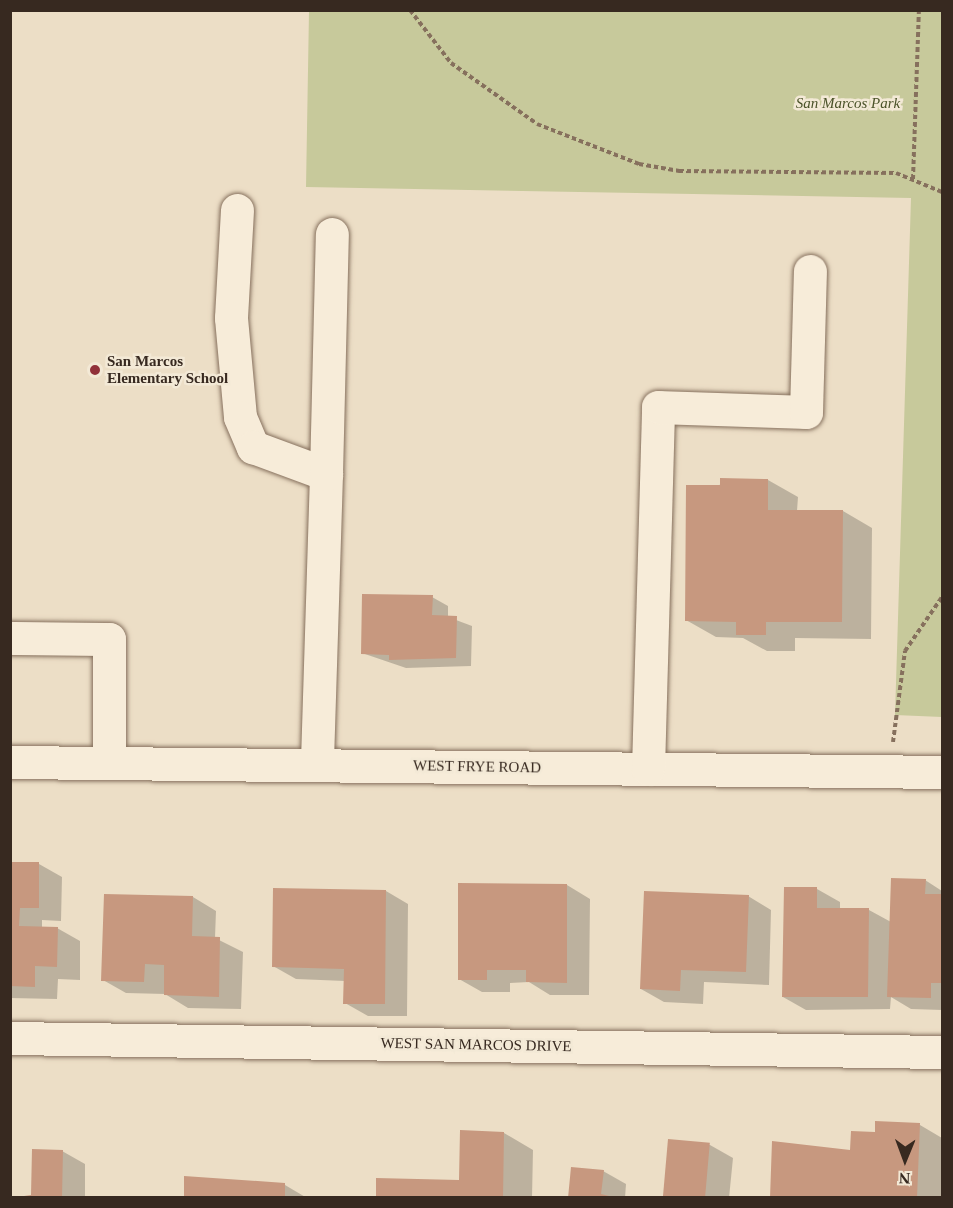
<!DOCTYPE html>
<html>
<head>
<meta charset="utf-8">
<style>
  body { margin:0 }
  #map { position:relative; width:953px; height:1208px; overflow:hidden; background:#ecdec6; font-family:"Times New Roman",serif }
  div>[style] { position:absolute }
  [style*='--x'] { left:calc(var(--x)*1px); top:calc(var(--y)*1px); width:calc(var(--w)*1px); rotate:calc(var(--a)*1deg) }
  .green>* { inset:0; background:#c7c99b }
  .shadow>* { inset:0; background:#0003 }
  .building>* { inset:0; background:#c7987f; transform-origin:0 0 }
  .path>* { height:4px; margin-top:-2px; transform-origin:0; background:repeating-linear-gradient(90deg,#86705d 0 4.5px,transparent 0 7.5px) }
  .roads { filter:drop-shadow(0 0 2px #86705d) drop-shadow(0 0 2px #86705d) }
  .minor>* { height:33px; margin:-16.5px; padding:0 16.5px; transform-origin:16.5px; border-radius:16.5px; background:#f7ecd9 }
  .dots>* { width:16px; height:16px; translate:-50% -50%; box-sizing:border-box; border:3px solid #f3e9d6; border-radius:50% }
  span { translate:-50% -50%; white-space:nowrap; text-align:center; line-height:1.15; -webkit-text-stroke:5px #f3e9d6; paint-order:stroke }
  .park-label { font-size:15px; color:#4a5228; font-style:italic }
  .poi-label { font-size:15px; color:#372920; font-weight:700 }
  .left { translate:0 -50%; text-align:left }
  .street-label { font-size:15px; color:#372920 }
  .frame { position:absolute; inset:0; border:12px solid #372920; pointer-events:none }
  .north { position:absolute; left:875px; top:1130px; width:60px; height:60px; -webkit-text-stroke:4px #f3e9d6; paint-order:stroke; rotate:181deg; font-size:16px; font-weight:700; line-height:24px; text-align:center; color:#372920 }
  .north::after { content:''; display:block; margin:auto; width:21px; height:27px; background:#372920; clip-path:polygon(50% 0,100% 100%,50% 72%,0 100%) }
</style>
</head>
<body>
<div id="map">
  <div class="green">
    <div style="clip-path:polygon(309px 11px,942px 11px,942px 717px,895px 715px,911px 198px,306px 187px)"></div>
  </div>
  <div class="shadow">
    <div style="clip-path:polygon(721px 480px,768px 480px,798px 497px,797px 511px,843px 511px,872px 528px,871px 639px,795px 638px,795px 651px,767px 651px,743px 638px,716px 637px,686px 620px)"></div>
    <div style="clip-path:polygon(432px 597px,448px 606px,448px 617px,472px 626px,471px 666px,406px 668px,362px 653px)"></div>
    <div style="clip-path:polygon(10px 863px,39px 864px,62px 877px,61px 921px,42px 920px,42px 928px,57px 928px,80px 941px,80px 980px,58px 979px,57px 999px,10px 998px)"></div>
    <div style="clip-path:polygon(925px 880px,942px 891px,942px 1010px,911px 1009px,891px 997px,890px 1009px,806px 1010px,783px 997px,817px 889px,840px 902px,840px 909px,869px 910px,891px 922px)"></div>
    <div style="clip-path:polygon(567px 885px,590px 899px,589px 995px,550px 995px,529px 982px,510px 983px,510px 992px,482px 992px,459px 979px)"></div>
    <div style="clip-path:polygon(386px 891px,408px 904px,407px 1016px,368px 1016px,345px 1003px,345px 981px,296px 979px,273px 966px)"></div>
    <div style="clip-path:polygon(748px 896px,771px 910px,769px 985px,704px 982px,703px 1004px,664px 1002px,641px 989px)"></div>
    <div style="clip-path:polygon(193px 897px,216px 911px,215px 938px,243px 952px,241px 1009px,188px 1008px,165px 994px,126px 993px,103px 980px)"></div>
    <div style="clip-path:polygon(877px 1123px,920px 1125px,942px 1138px,942px 1198px,771px 1198px,852px 1152px,876px 1134px)"></div>
    <div style="clip-path:polygon(462px 1132px,504px 1133px,533px 1150px,532px 1198px,377px 1198px,460px 1182px)"></div>
    <div style="clip-path:polygon(669px 1140px,710px 1145px,733px 1158px,729px 1198px,664px 1198px)"></div>
    <div style="clip-path:polygon(62px 1151px,85px 1164px,85px 1198px,10px 1198px,32px 1196px)"></div>
    <div style="clip-path:polygon(603px 1171px,626px 1184px,625px 1198px,569px 1198px)"></div>
    <div style="clip-path:polygon(285px 1185px,307px 1198px,185px 1198px)"></div>
  </div>
  <div class="building">
    <div style="clip-path:polygon(720px 478px,768px 479px,768px 510px,843px 510px,842px 622px,766px 622px,766px 635px,736px 635px,736px 622px,685px 621px,686px 485px,720px 485px)"></div>
    <div style="clip-path:polygon(362px 594px,433px 595px,432px 615px,457px 616px,456px 658px,389px 660px,389px 655px,361px 654px)"></div>
    <div style="clip-path:polygon(10px 862px,39px 862px,39px 908px,20px 908px,19px 926px,58px 927px,57px 967px,35px 966px,35px 987px,10px 986px)"></div>
    <div style="clip-path:polygon(891px 878px,926px 879px,925px 894px,942px 894px,942px 983px,931px 983px,931px 998px,887px 997px)"></div>
    <div style="clip-path:polygon(458px 883px,567px 884px,567px 983px,526px 982px,526px 970px,487px 970px,487px 980px,458px 980px)"></div>
    <div style="clip-path:polygon(784px 887px,817px 887px,817px 908px,869px 908px,868px 997px,782px 997px)"></div>
    <div style="clip-path:polygon(273px 888px,386px 890px,385px 1004px,343px 1004px,344px 969px,272px 967px)"></div>
    <div style="clip-path:polygon(644px 891px,749px 895px,746px 972px,681px 970px,680px 991px,640px 989px)"></div>
    <div style="clip-path:polygon(104px 894px,193px 896px,192px 936px,220px 937px,219px 997px,164px 995px,164px 965px,145px 964px,144px 982px,101px 981px)"></div>
    <div style="clip-path:polygon(875px 1121px,920px 1123px,917px 1198px,770px 1198px,772px 1141px,850px 1150px,851px 1131px,875px 1132px)"></div>
    <div style="clip-path:polygon(460px 1130px,504px 1132px,503px 1198px,376px 1198px,376px 1178px,459px 1180px)"></div>
    <div style="left:668px;top:1139px;width:42px;height:59px;rotate:5deg"></div>
    <div style="clip-path:polygon(32px 1149px,63px 1150px,62px 1198px,10px 1198px,31px 1195px)"></div>
    <div style="clip-path:polygon(571px 1167px,604px 1170px,601px 1194px,617px 1198px,568px 1198px)"></div>
    <div style="clip-path:polygon(184px 1176px,285px 1183px,285px 1198px,184px 1198px)"></div>
  </div>
  <div class="path">
    <div style="--x:410;--y:10;--w:67;--a:52.3"></div>
    <div style="--x:451;--y:63;--w:105;--a:35.3"></div>
    <div style="--x:537;--y:124;--w:110;--a:21.4"></div>
    <div style="--x:639;--y:164;--w:41;--a:9.9"></div>
    <div style="--x:679;--y:171;--w:217;--a:0.5"></div>
    <div style="--x:896;--y:173;--w:50;--a:22.4"></div>
    <div style="--x:913;--y:179;--w:169;--a:-88"></div>
    <div style="--x:893;--y:742;--w:92;--a:-82.5"></div>
    <div style="--x:905;--y:651;--w:65;--a:-55.6"></div>
  </div>
  <div class="roads">
    <div class="minor">
      <div style="--x:237;--y:210;--w:108;--a:93.2"></div>
      <div style="--x:231;--y:318;--w:99;--a:84.8"></div>
      <div style="--x:240;--y:417;--w:33;--a:67"></div>
      <div style="--x:253;--y:447;--w:78;--a:20.3"></div>
      <div style="--x:326;--y:474;--w:291;--a:91.8"></div>
      <div style="--x:326;--y:474;--w:240;--a:-88.6"></div>
      <div style="--x:10;--y:638;--w:99;--a:0.6"></div>
      <div style="--x:109;--y:639;--w:124;--a:90"></div>
      <div style="--x:10;--y:762;--w:932;--a:0.61"></div>
      <div style="--x:648;--y:769;--w:362;--a:-88.4"></div>
      <div style="--x:658;--y:407;--w:148;--a:1.9"></div>
      <div style="--x:806;--y:412;--w:141;--a:-88.4"></div>
      <div style="--x:10;--y:1038;--w:932;--a:0.86"></div>
    </div>
  </div>
  <div class="dots">
    <div style="left:95px;top:370px;background:#913139"></div>
  </div>
  <div class="park-label">
    <span style="left:848px;top:104px">San Marcos Park</span>
  </div>
  <div class="poi-label">
    <span class="left" style="left:107px;top:370px">San Marcos<br>Elementary School</span>
  </div>
  <div class="street-label">
    <span style="left:477px;top:767px;rotate:1deg">WEST FRYE ROAD</span>
    <span style="left:476px;top:1045px;rotate:1deg">WEST SAN MARCOS DRIVE</span>
  </div>
  <div class="frame"></div>
  <div class="north">N</div>
</div>
</body>
</html>
